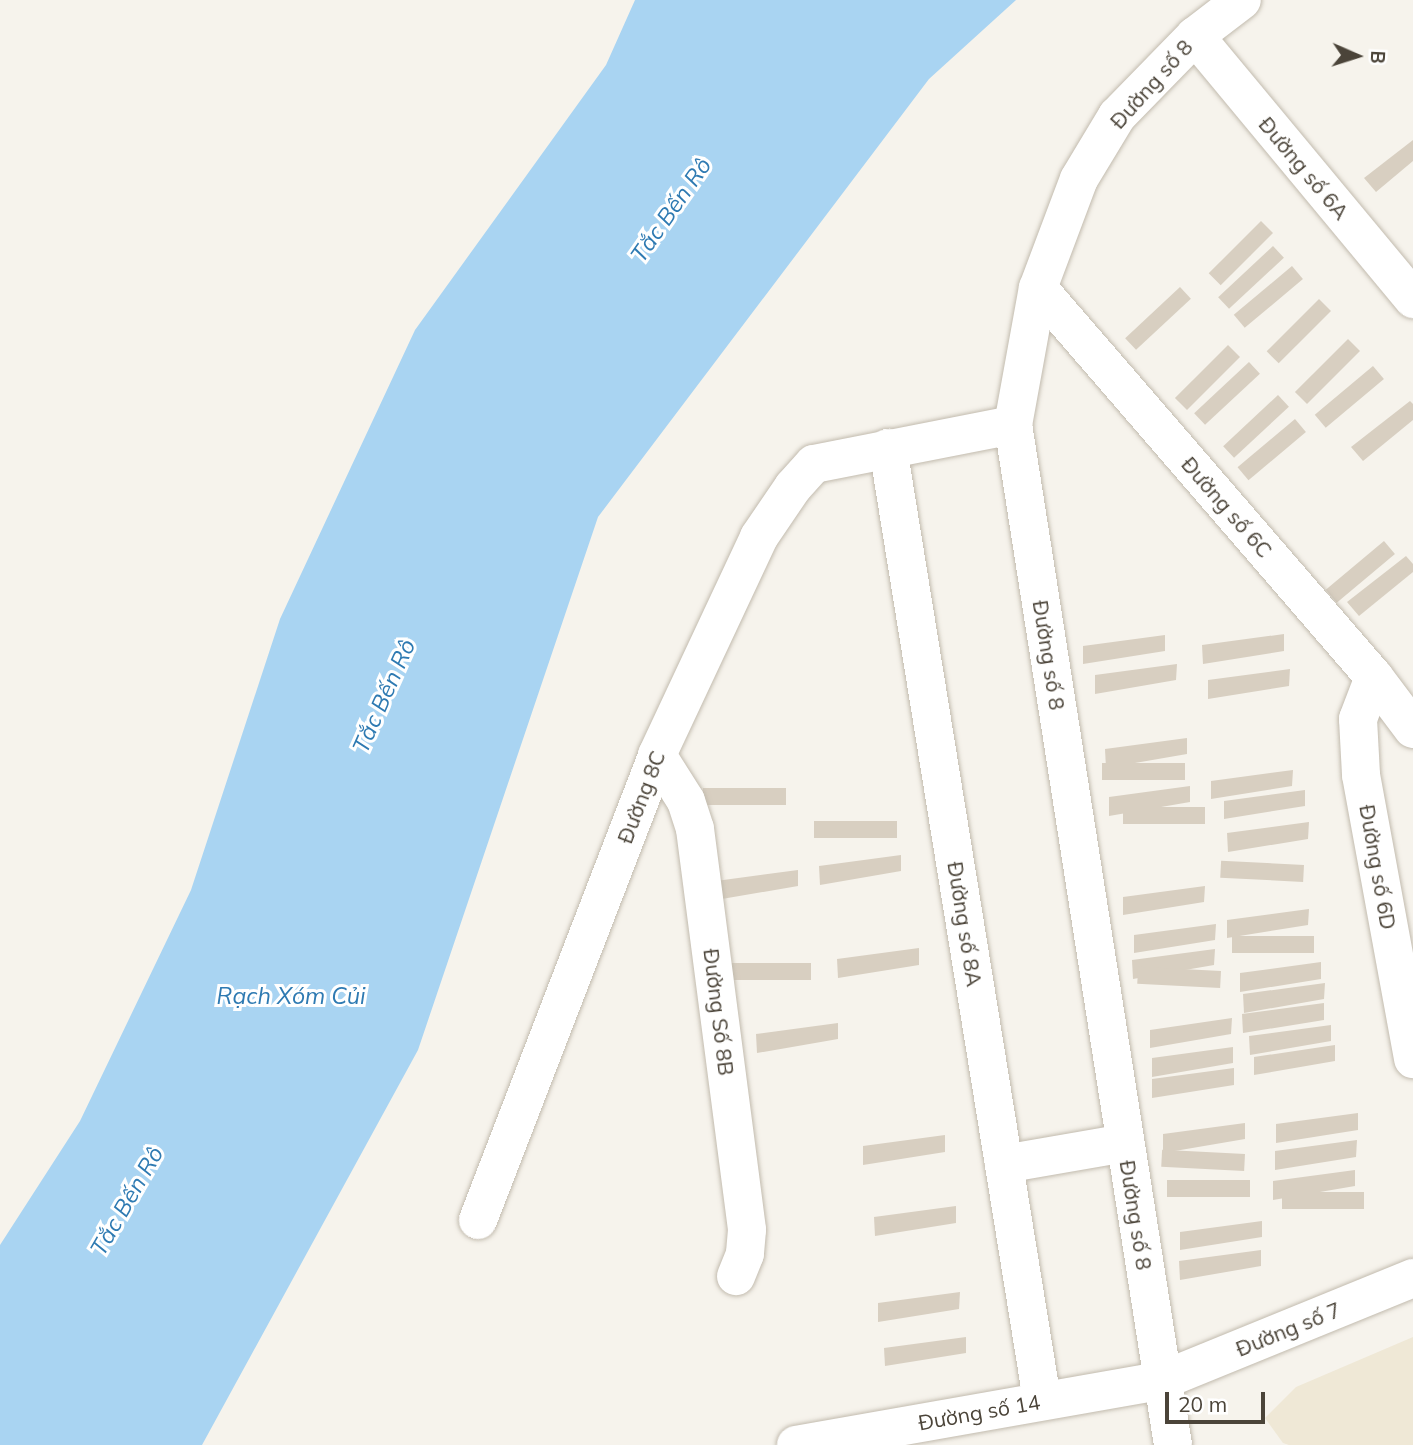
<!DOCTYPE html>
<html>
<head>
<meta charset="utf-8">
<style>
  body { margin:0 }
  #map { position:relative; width:1413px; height:1445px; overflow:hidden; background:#f6f3ec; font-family:Mulish,sans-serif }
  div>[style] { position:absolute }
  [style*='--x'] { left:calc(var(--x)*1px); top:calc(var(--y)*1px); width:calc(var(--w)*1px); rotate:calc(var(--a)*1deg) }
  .education>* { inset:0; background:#efe8d6 }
  .water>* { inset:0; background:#a9d4f2 }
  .building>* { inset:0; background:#d8cfc1; transform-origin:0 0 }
  .roads { filter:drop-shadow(0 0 2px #c2bbae) drop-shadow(0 0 2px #c2bbae) }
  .street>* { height:38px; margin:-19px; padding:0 19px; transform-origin:19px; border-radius:19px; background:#fff }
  span { translate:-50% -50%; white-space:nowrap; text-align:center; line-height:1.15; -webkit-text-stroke:6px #fff; paint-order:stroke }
  .street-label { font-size:21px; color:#4b4439 }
  .water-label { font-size:23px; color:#2e7ab2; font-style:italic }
  .north { position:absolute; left:1322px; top:21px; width:70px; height:70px; -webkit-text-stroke:5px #fff; paint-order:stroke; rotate:93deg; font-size:19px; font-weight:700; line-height:28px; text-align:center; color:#4b4439 }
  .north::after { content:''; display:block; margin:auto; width:24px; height:32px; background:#4b4439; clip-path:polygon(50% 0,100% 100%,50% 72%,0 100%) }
  .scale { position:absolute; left:1165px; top:1392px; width:100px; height:32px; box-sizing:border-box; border:4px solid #4b4439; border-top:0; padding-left:9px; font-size:21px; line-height:24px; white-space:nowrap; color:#4b4439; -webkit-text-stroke:5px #fff; paint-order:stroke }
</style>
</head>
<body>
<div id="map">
  <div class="education">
    <div style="clip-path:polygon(1413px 1337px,1413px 1445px,1289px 1445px,1283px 1443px,1265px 1418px,1296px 1387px)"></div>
  </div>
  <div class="water">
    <div style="clip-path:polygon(635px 0,1016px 0,929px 79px,598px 517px,418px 1050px,202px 1445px,0 1445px,0 1245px,80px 1121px,191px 890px,280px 619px,415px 330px,606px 65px)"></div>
  </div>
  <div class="building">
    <div style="clip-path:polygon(1413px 140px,1413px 161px,1376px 192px,1364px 178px)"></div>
    <div style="left:1261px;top:221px;width:17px;height:74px;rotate:45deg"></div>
    <div style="left:1273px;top:246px;width:16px;height:75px;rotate:47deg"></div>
    <div style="left:1292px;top:266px;width:17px;height:76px;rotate:50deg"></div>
    <div style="left:1180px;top:287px;width:16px;height:75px;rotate:47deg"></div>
    <div style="left:1319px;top:299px;width:17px;height:74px;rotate:45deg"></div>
    <div style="left:1348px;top:339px;width:17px;height:75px;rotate:45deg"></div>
    <div style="left:1228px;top:345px;width:17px;height:75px;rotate:45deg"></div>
    <div style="left:1249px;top:362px;width:16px;height:75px;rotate:47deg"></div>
    <div style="left:1373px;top:366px;width:17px;height:76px;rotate:50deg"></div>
    <div style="left:1278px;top:395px;width:16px;height:75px;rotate:47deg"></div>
    <div style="clip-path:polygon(1410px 401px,1413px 404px,1413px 420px,1363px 461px,1351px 447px)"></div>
    <div style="left:1295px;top:419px;width:17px;height:75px;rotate:50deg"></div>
    <div style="left:1384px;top:541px;width:17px;height:76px;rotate:50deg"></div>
    <div style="clip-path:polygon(1406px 556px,1413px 564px,1413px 572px,1359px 616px,1347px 602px)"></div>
    <div style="clip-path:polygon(1284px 634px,1284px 651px,1203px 664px,1202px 645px)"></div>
    <div style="clip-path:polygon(1165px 635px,1165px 651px,1083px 664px,1083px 646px)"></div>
    <div style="clip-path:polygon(1177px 664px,1176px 680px,1095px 694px,1095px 675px)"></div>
    <div style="clip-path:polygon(1290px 669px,1289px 686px,1208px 699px,1208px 680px)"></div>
    <div style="clip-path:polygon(1187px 738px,1187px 754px,1106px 768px,1105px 749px)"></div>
    <div style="left:1185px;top:763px;width:17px;height:83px;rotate:90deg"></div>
    <div style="clip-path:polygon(1293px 770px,1292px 786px,1211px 799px,1211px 781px)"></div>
    <div style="clip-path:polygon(1190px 786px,1190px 802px,1109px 816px,1109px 797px)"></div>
    <div style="left:786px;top:788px;width:17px;height:83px;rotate:90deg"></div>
    <div style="clip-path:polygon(1305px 790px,1305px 806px,1224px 819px,1224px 801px)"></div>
    <div style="left:1205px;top:807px;width:17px;height:82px;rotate:90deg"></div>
    <div style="left:897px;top:821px;width:17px;height:83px;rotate:90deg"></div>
    <div style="clip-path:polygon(1309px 822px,1308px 839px,1228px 852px,1227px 833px)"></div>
    <div style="clip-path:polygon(901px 855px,901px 871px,820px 885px,819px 866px)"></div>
    <div style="left:1304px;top:865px;width:17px;height:83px;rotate:93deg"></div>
    <div style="clip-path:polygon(798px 870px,798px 886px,716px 900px,716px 881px)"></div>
    <div style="clip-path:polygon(1205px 886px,1204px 902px,1123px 915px,1123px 897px)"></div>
    <div style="clip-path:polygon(1309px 909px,1308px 925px,1227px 938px,1227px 920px)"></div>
    <div style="clip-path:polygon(1216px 924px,1215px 940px,1134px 953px,1134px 935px)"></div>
    <div style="left:1314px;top:936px;width:17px;height:82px;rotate:90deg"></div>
    <div style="clip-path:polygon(919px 948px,919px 965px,838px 978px,837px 959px)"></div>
    <div style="clip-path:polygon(1215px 949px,1214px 965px,1133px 979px,1132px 960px)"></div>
    <div style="clip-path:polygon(1321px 962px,1321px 979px,1240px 992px,1240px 973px)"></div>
    <div style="left:811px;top:963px;width:17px;height:82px;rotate:90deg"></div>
    <div style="left:1221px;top:971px;width:17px;height:83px;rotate:93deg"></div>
    <div style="clip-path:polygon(1325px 983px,1324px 999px,1244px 1013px,1243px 994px)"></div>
    <div style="clip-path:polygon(1324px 1003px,1324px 1020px,1243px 1033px,1242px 1014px)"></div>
    <div style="clip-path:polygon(1232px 1018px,1231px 1034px,1150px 1048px,1150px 1030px)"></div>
    <div style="clip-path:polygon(838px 1023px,838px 1039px,757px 1053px,756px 1034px)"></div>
    <div style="clip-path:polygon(1331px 1025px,1331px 1041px,1250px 1055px,1249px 1036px)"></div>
    <div style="clip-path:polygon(1335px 1045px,1335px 1061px,1254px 1075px,1254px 1057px)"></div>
    <div style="clip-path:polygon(1233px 1047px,1233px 1063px,1152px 1077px,1152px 1058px)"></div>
    <div style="clip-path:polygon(1234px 1068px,1234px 1085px,1152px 1098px,1152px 1079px)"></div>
    <div style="clip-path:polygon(1358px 1113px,1358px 1130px,1276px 1143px,1276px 1124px)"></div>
    <div style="clip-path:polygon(1245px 1123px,1245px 1139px,1163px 1153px,1163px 1134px)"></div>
    <div style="clip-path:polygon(945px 1135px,945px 1152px,863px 1165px,863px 1146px)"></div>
    <div style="clip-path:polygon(1357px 1140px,1356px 1157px,1275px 1170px,1275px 1151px)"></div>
    <div style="left:1245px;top:1154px;width:17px;height:83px;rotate:93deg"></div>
    <div style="clip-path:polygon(1355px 1170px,1355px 1186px,1273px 1200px,1273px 1181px)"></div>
    <div style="left:1250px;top:1180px;width:17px;height:83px;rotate:90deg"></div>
    <div style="left:1364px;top:1192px;width:17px;height:82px;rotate:90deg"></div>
    <div style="clip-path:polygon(956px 1206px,956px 1223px,875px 1236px,874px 1217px)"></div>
    <div style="clip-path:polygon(1262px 1221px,1262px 1237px,1180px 1250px,1180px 1232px)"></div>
    <div style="clip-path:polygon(1261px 1250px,1261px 1266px,1180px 1280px,1179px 1261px)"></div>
    <div style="clip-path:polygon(960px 1292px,959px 1309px,878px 1322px,878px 1303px)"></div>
    <div style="clip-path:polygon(966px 1337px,966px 1353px,885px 1366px,884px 1348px)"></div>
  </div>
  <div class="roads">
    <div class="street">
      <div style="--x:1195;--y:36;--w:342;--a:50.3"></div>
      <div style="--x:1038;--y:288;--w:514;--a:49.18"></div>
      <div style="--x:1374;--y:677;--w:65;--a:53.1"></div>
      <div style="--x:888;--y:448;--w:964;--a:80.81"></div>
      <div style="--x:1374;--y:677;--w:45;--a:110.9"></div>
      <div style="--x:1358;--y:719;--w:56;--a:86.9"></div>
      <div style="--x:1361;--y:775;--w:289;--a:79.6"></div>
      <div style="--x:657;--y:755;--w:54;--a:57.8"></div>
      <div style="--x:686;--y:801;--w:29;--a:72"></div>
      <div style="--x:695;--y:829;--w:404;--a:82.6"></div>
      <div style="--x:747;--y:1230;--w:24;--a:95"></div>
      <div style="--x:745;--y:1254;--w:24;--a:112"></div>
      <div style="--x:1004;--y:1164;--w:123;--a:-9.8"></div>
      <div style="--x:478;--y:1220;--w:498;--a:-68.9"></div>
      <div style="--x:657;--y:755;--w:241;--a:-64.9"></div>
      <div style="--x:759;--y:537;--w:60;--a:-55.8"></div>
      <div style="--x:793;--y:487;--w:31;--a:-48"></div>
      <div style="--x:814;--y:464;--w:203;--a:-11.1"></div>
      <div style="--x:796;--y:1445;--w:373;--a:-10"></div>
      <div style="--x:1163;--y:1380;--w:270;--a:-22.2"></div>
      <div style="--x:1173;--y:1445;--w:1032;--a:-98.91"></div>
      <div style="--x:1013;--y:425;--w:139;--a:-79.7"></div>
      <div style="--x:1038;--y:288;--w:116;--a:-69.4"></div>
      <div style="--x:1079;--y:179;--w:74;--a:-58.9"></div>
      <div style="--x:1117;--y:116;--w:112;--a:-45.7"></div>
      <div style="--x:1195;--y:36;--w:59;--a:-37.5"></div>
    </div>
  </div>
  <div class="street-label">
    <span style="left:1151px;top:84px;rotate:-48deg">Đường số 8</span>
    <span style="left:1304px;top:168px;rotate:50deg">Đường số 6A</span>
    <span style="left:1227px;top:507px;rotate:49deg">Đường số 6C</span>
    <span style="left:1049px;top:655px;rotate:81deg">Đường số 8</span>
    <span style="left:641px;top:797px;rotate:-69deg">Đường 8C</span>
    <span style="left:1378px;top:867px;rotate:80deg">Đường số 6D</span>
    <span style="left:965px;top:924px;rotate:81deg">Đường số 8A</span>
    <span style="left:719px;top:1012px;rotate:83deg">Đường Số 8B</span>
    <span style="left:1136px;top:1215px;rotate:81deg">Đường số 8</span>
    <span style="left:1288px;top:1329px;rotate:-22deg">Đường số 7</span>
    <span style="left:979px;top:1412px;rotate:-10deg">Đường số 14</span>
  </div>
  <div class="water-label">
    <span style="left:671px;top:210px;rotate:-55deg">Tắc Bến Rô</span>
    <span style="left:384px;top:696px;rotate:-66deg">Tắc Bến Rô</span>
    <span style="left:291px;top:996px">Rạch Xóm Củi</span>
    <span style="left:127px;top:1201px;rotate:-60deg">Tắc Bến Rô</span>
  </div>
  <div class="north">B</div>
  <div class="scale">20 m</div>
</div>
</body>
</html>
